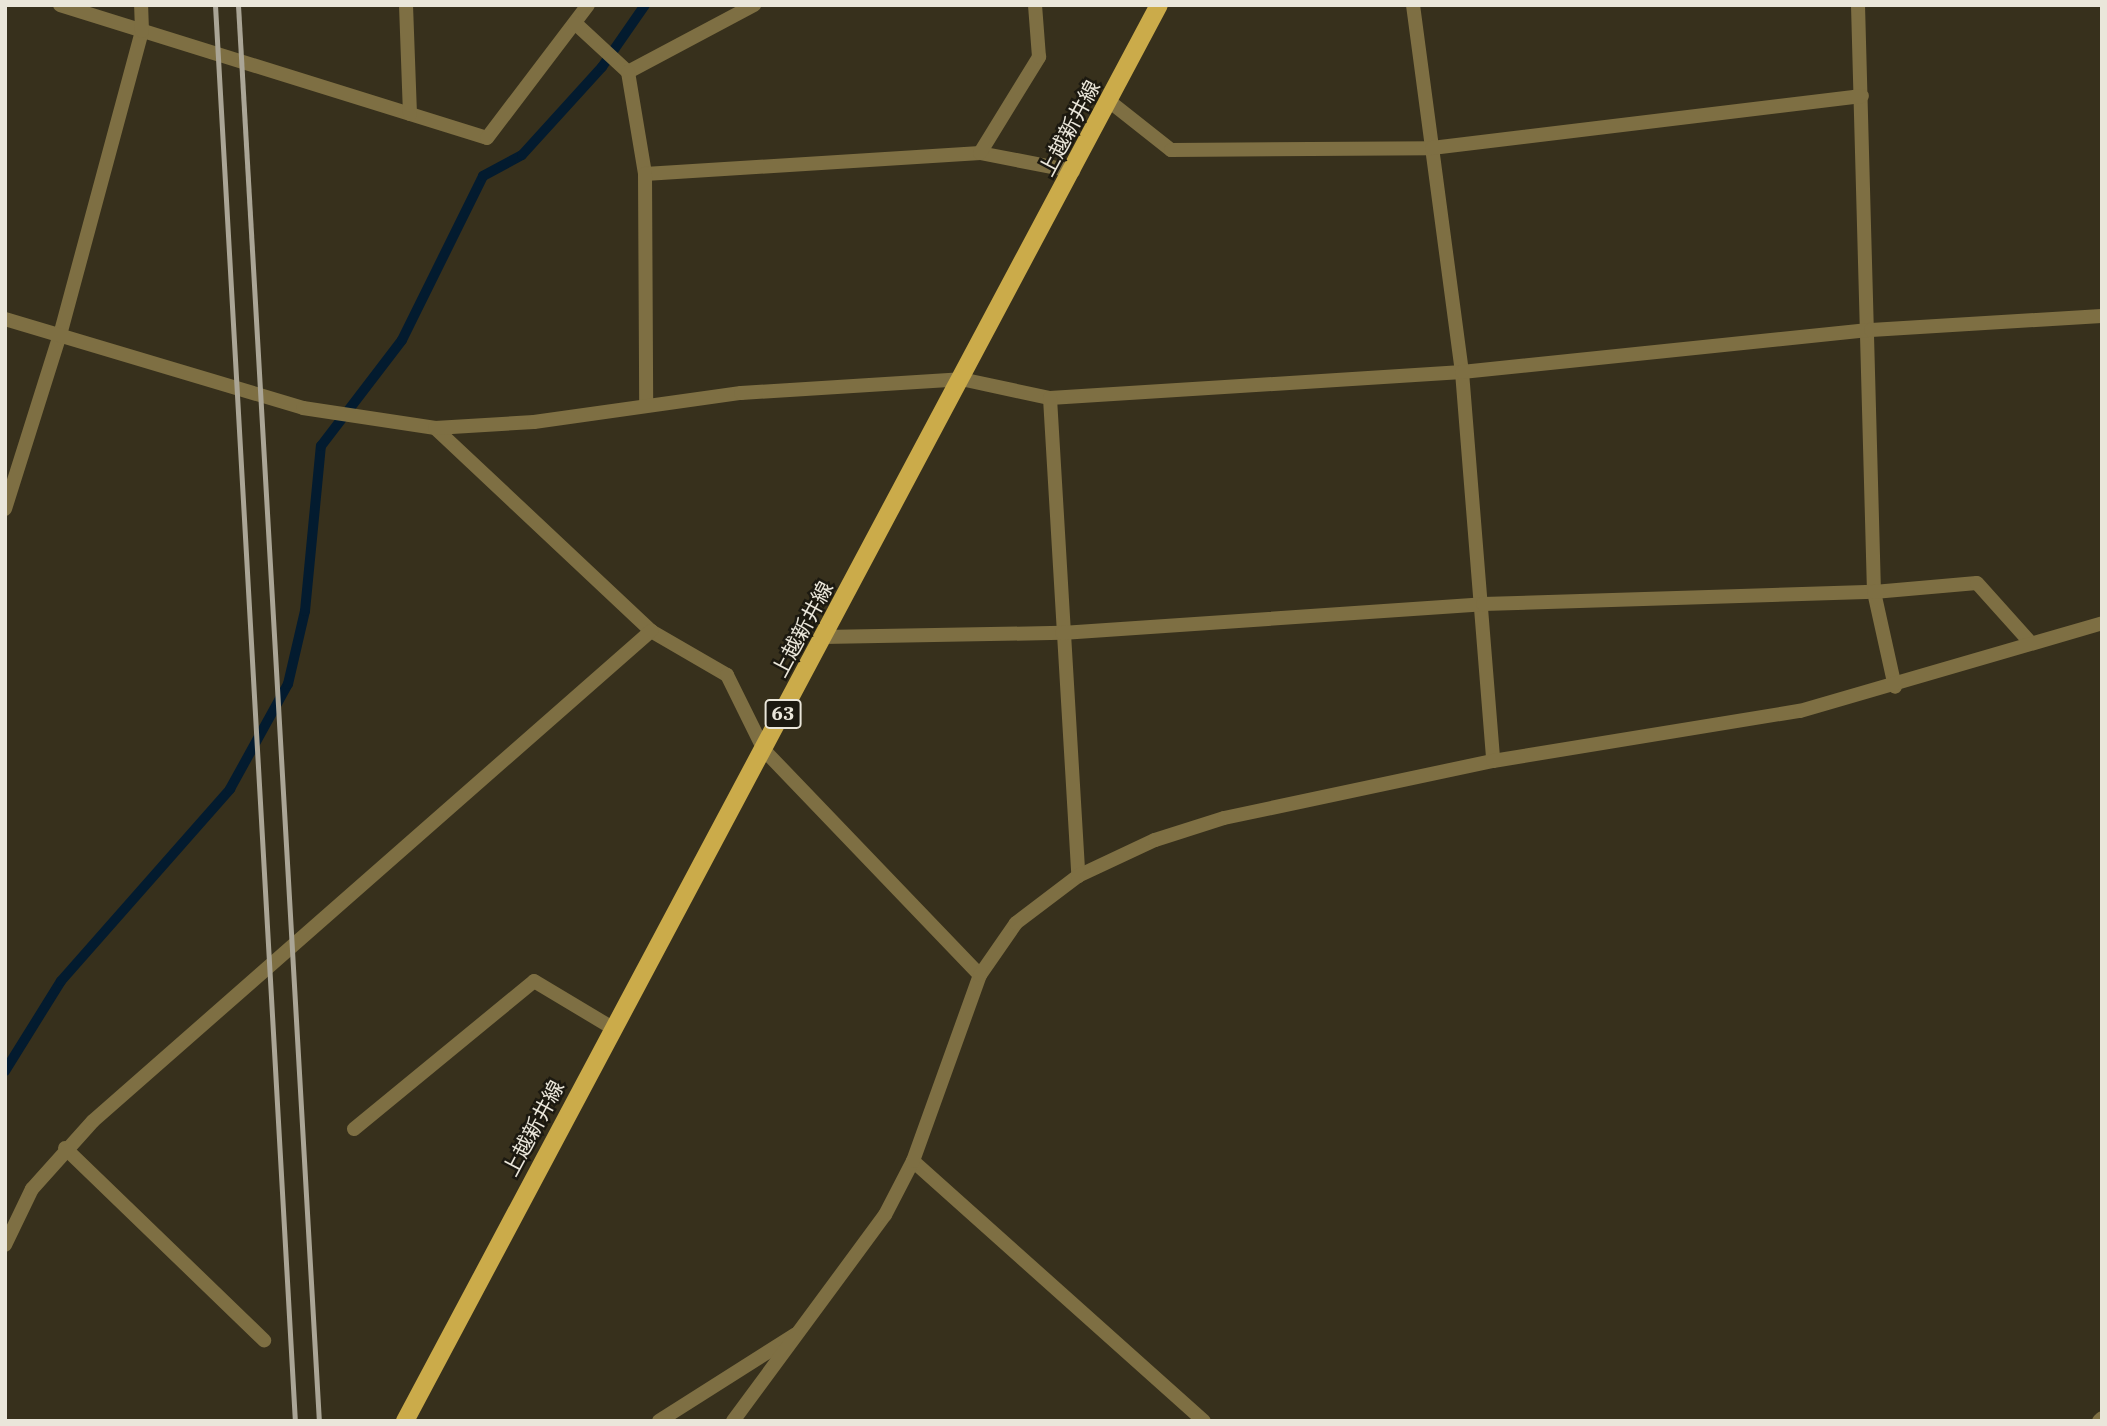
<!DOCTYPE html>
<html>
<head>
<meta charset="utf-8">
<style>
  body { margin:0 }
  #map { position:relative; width:2107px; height:1426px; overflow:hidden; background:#37301c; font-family:"IBM Plex Serif","Noto Sans JP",serif }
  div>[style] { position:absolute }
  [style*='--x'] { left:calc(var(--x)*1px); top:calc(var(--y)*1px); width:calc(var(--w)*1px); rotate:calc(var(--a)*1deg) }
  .stream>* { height:10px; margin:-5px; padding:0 5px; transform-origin:5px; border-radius:5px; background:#031b2f }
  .service>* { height:14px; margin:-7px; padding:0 7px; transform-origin:7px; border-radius:7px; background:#7e6f43 }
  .minor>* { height:14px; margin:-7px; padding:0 7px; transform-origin:7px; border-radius:7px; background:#7e6f43 }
  .tertiary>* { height:14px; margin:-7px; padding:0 7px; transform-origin:7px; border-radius:7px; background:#7e6f43 }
  .primary>* { height:18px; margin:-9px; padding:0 9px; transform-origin:9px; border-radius:9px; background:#cbab4a }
  .rail>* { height:5px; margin:-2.5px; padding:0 2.5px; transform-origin:2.5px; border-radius:2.5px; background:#aaa596 }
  span { translate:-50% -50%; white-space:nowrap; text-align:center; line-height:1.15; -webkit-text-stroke:5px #1c1910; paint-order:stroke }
  .shield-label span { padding:2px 5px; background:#1c1910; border:2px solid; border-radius:5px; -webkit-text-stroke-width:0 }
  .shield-label { font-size:19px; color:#eae6da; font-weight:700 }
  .street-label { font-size:21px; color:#eae6da }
  .frame { position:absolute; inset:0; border:7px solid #eae6da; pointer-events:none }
</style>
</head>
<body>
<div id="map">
  <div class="stream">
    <div style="--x:5;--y:1071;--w:106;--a:-58.1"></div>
    <div style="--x:61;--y:981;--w:256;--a:-48.6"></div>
    <div style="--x:230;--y:789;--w:120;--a:-61.1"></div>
    <div style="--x:288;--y:684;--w:75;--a:-76.9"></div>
    <div style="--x:305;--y:611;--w:166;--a:-84.5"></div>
    <div style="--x:321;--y:446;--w:133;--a:-52.6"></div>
    <div style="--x:402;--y:340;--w:183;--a:-63.7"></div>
    <div style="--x:483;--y:176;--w:44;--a:-28.3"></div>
    <div style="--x:522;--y:155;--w:119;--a:-47.7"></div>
    <div style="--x:602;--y:67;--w:75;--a:-55.3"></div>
  </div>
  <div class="service">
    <div style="--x:65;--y:1148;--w:277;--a:44"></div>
    <div style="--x:659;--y:1421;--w:162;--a:-32.4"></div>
  </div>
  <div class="minor">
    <div style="--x:60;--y:5;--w:447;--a:17.3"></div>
    <div style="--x:487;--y:138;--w:167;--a:-52.8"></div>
    <div style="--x:406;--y:5;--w:109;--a:87.9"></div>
    <div style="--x:1413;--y:5;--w:370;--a:82.4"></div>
    <div style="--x:1462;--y:372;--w:390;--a:85.4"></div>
    <div style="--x:1858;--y:5;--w:587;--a:88.44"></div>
    <div style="--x:1874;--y:592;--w:97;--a:77.5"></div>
    <div style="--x:575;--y:23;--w:72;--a:42.8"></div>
    <div style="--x:628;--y:72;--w:143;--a:-28"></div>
    <div style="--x:628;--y:72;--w:103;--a:80.5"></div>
    <div style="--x:645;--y:174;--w:336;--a:-3.6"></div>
    <div style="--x:980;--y:153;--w:95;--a:11"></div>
    <div style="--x:1109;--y:101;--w:79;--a:38.3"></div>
    <div style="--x:1171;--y:150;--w:261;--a:-0.4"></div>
    <div style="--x:1432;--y:148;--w:433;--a:-6.9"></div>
    <div style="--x:980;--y:153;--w:113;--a:-58.4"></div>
    <div style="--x:1039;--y:57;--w:52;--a:-94.4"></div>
    <div style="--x:645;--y:174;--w:229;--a:89.7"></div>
    <div style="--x:961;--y:379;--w:91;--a:12.1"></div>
    <div style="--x:1050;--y:398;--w:413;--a:-3.6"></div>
    <div style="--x:1462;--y:372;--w:411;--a:-5.9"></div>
    <div style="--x:1871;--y:330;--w:231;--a:-3.5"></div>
    <div style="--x:1050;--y:398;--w:479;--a:86.6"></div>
    <div style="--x:435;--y:428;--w:296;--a:43.2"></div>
    <div style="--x:651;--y:631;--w:88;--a:30.1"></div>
    <div style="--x:727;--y:675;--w:84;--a:63.7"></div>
    <div style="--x:764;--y:750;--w:312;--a:46.2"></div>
    <div style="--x:5;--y:509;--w:182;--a:-72.5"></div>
    <div style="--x:60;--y:335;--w:315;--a:-74.9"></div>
    <div style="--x:142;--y:31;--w:26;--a:-92"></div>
    <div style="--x:823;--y:637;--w:239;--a:-1"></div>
    <div style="--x:1062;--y:633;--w:422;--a:-3.9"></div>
    <div style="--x:1483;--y:604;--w:391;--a:-1.8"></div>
    <div style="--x:1874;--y:592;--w:103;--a:-5"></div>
    <div style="--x:1977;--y:583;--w:79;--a:48.1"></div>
    <div style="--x:354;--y:1129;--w:233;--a:-39.4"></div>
    <div style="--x:534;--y:981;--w:90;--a:30.9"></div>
    <div style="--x:913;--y:1161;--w:390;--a:41.8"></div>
    <div style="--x:5;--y:1245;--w:62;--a:-64.3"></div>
    <div style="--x:32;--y:1189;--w:91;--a:-48.1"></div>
    <div style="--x:93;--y:1121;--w:743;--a:-41.29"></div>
  </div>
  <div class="tertiary">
    <div style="--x:5;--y:319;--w:311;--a:16.6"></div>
    <div style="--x:303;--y:408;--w:134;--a:8.6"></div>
    <div style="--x:435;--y:428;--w:99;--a:-3.5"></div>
    <div style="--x:534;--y:422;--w:209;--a:-8"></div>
    <div style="--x:741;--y:393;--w:220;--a:-3.6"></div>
    <div style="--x:733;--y:1421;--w:256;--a:-53.6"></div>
    <div style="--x:885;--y:1215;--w:61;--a:-62.6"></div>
    <div style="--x:913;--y:1161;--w:198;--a:-70.2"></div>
    <div style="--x:980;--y:975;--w:63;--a:-55.3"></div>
    <div style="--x:1016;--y:923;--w:78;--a:-37.2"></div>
    <div style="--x:1078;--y:876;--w:85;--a:-25.1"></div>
    <div style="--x:1155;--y:840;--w:72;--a:-17.7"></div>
    <div style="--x:1224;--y:818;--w:275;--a:-12"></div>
    <div style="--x:1493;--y:761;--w:311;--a:-9.3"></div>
    <div style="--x:1800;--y:711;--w:315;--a:-16.2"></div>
    <div style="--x:2099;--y:1421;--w:4;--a:-45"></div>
  </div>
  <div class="primary">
    <div style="--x:405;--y:1421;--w:1604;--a:-61.97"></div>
  </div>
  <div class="rail">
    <div style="--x:215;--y:5;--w:1418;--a:86.77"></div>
    <div style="--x:238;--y:5;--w:1418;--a:86.73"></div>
  </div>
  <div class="shield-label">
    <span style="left:783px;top:714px">63</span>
  </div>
  <div class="street-label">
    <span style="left:1069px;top:128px;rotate:-62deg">上越新井線</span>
    <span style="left:802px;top:629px;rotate:-62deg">上越新井線</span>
    <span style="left:533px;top:1128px;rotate:-62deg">上越新井線</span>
  </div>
  <div class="frame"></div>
</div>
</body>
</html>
